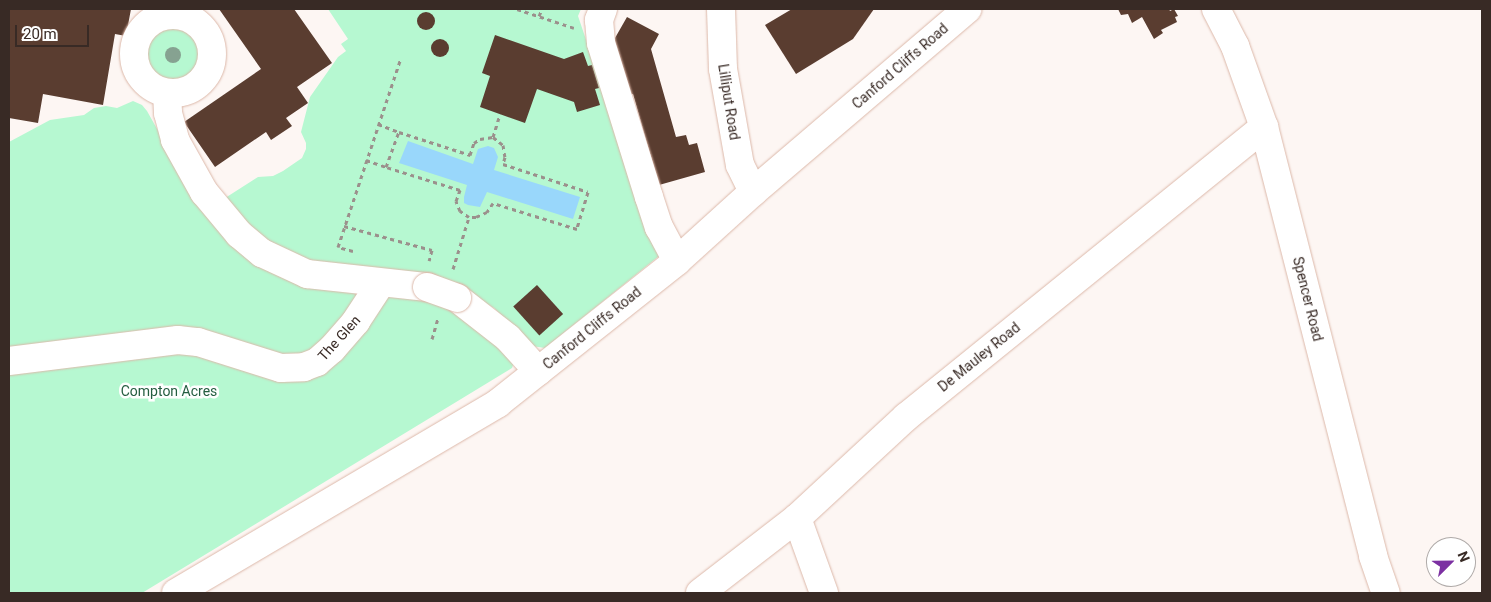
<!DOCTYPE html>
<html>
<head>
<meta charset="utf-8">
<style>
  body { margin:0 }
  #map { position:relative; width:1491px; height:602px; overflow:hidden; background:#fdf6f3; font-family:Roboto,sans-serif }
  div>[style] { position:absolute }
  [style*='--x'] { left:calc(var(--x)*1px); top:calc(var(--y)*1px); width:calc(var(--w)*1px); rotate:calc(var(--a)*1deg) }
  .green>* { inset:0; background:#b6f8d1 }
  .round { border-radius:50% }
  .water>* { inset:0; background:#99d7fb }
  .building>* { inset:0; background:#5a3d30; transform-origin:0 0 }
  .path>* { height:3px; margin-top:-1.5px; transform-origin:0; background:repeating-linear-gradient(90deg,#9b908c 0 4px,transparent 0 8px) }
  .roads { filter:drop-shadow(0 0 1px #dcb8a9) drop-shadow(0 0 1px #dcb8a9) }
  .minor>* { height:28px; margin:-14px; padding:0 14px; transform-origin:14px; border-radius:14px; background:#fff }
  .minor>.ring { margin:-14px; padding:0; box-sizing:content-box; background:none; border:28px solid #fff; border-radius:50% }
  .bridges { filter:drop-shadow(0 0 1px #dcb8a9) drop-shadow(0 0 1px #dcb8a9) }
  .minor-bridge>* { height:28px; margin:-14px; padding:0 14px; transform-origin:14px; border-radius:14px; background:#fff }
  .trees>* { width:16px; height:16px; margin:-8px; border-radius:50%; background:#86a291 }
  span { translate:-50% -50%; white-space:nowrap; text-align:center; line-height:1.15; -webkit-text-stroke:5px #fff; paint-order:stroke }
  .street-label { font-size:14px; color:#382a25 }
  .park-label { font-size:14px; color:#255e41 }
  .frame { position:absolute; inset:0; border:10px solid #382a25; pointer-events:none }
  .north { position:absolute; left:1426px; top:537px; width:50px; height:50px; box-sizing:border-box; background:#fff; border:1px solid #afaaa8; border-radius:50%; rotate:67deg; font-size:14px; font-weight:700; line-height:20px; text-align:center; color:#382a25 }
  .north::after { content:''; display:block; margin:auto; width:18px; height:22px; background:#7c30a2; clip-path:polygon(50% 0,100% 100%,50% 72%,0 100%) }
  .scale { position:absolute; left:15px; top:25px; width:74px; height:22px; box-sizing:border-box; border:2px solid #382a25; border-top:0; padding-left:6px; font-size:15px; line-height:18px; white-space:nowrap; color:#382a25; -webkit-text-stroke:4px #fff; paint-order:stroke }
</style>
</head>
<body>
<div id="map">
  <div class="green">
    <div style="clip-path:polygon(328px 9px,581px 9px,578px 16px,659px 256px,545px 348px,532px 346px,494px 308px,466px 292px,301px 260px,267px 242px,222px 200px,258px 177px,273px 176px,283px 171px,302px 158px,306px 149px,306px 143px,301px 132px,310px 97px,338px 57px,346px 51px,341px 44px,348px 39px)"></div>
    <div class="round" style="left:142px;top:23px;width:62px;height:62px"></div>
    <div style="clip-path:polygon(133px 101px,142px 105px,147px 111px,188px 184px,262px 262px,446px 303px,516px 356px,512px 368px,142px 593px,9px 593px,9px 142px,50px 120px,84px 115px,94px 108px,106px 106px,117px 108px)"></div>
  </div>
  <div class="water">
    <div style="clip-path:polygon(408px 141px,473px 164px,478px 149px,488px 146px,494px 148px,498px 157px,494px 170px,580px 197px,573px 219px,487px 192px,480px 207px,468px 205px,464px 203px,464px 197px,467px 185px,399px 163px)"></div>
  </div>
  <div class="building">
    <div style="clip-path:polygon(9px 9px,131px 9px,126px 36px,115px 34px,103px 105px,43px 94px,38px 123px,9px 118px)"></div>
    <div style="clip-path:polygon(219px 9px,294px 9px,332px 63px,297px 87px,308px 103px,286px 118px,292px 126px,271px 140px,266px 132px,215px 167px,184px 122px,261px 69px)"></div>
    <div style="clip-path:polygon(792px 9px,874px 9px,853px 39px,796px 74px,765px 25px)"></div>
    <div style="clip-path:polygon(1118px 9px,1169px 9px,1170px 11px,1174px 9px,1178px 16px,1175px 17px,1177px 22px,1161px 30px,1163px 33px,1154px 39px,1142px 17px,1132px 23px,1128px 14px,1121px 15px)"></div>
    <div class="round" style="left:417px;top:12px;width:18px;height:18px"></div>
    <div style="clip-path:polygon(627px 17px,659px 34px,651px 49px,676px 137px,686px 135px,689px 145px,697px 143px,705px 172px,659px 185px,633px 94px,626px 96px,611px 45px)"></div>
    <div style="clip-path:polygon(495px 35px,564px 59px,583px 52px,588px 66px,592px 65px,599px 88px,595px 89px,600px 105px,577px 112px,574px 102px,537px 89px,525px 123px,480px 107px,490px 76px,482px 73px)"></div>
    <div class="round" style="left:431px;top:39px;width:18px;height:18px"></div>
    <div style="left:537px;top:285px;width:39px;height:32px;rotate:48deg"></div>
  </div>
  <div class="path">
    <div style="--x:517;--y:9;--w:60;--a:18.4"></div>
    <div style="--x:539;--y:16;--w:8;--a:-67"></div>
    <div style="--x:378;--y:124;--w:22;--a:21"></div>
    <div style="--x:399;--y:132;--w:75;--a:17.9"></div>
    <div style="--x:470;--y:155;--w:13;--a:-72"></div>
    <div style="--x:474;--y:143;--w:7;--a:-34"></div>
    <div style="--x:480;--y:139;--w:13;--a:-9"></div>
    <div style="--x:493;--y:137;--w:13;--a:39"></div>
    <div style="--x:503;--y:145;--w:12;--a:81"></div>
    <div style="--x:505;--y:157;--w:7;--a:106"></div>
    <div style="--x:503;--y:164;--w:89;--a:18.2"></div>
    <div style="--x:588;--y:192;--w:39;--a:107"></div>
    <div style="--x:577;--y:229;--w:88;--a:-162.8"></div>
    <div style="--x:493;--y:203;--w:11;--a:124"></div>
    <div style="--x:487;--y:212;--w:12;--a:156"></div>
    <div style="--x:476;--y:217;--w:7;--a:180"></div>
    <div style="--x:469;--y:217;--w:11;--a:-146"></div>
    <div style="--x:460;--y:211;--w:11;--a:-112"></div>
    <div style="--x:456;--y:201;--w:12;--a:-70"></div>
    <div style="--x:460;--y:190;--w:77;--a:-162.7"></div>
    <div style="--x:386;--y:167;--w:37;--a:-70"></div>
    <div style="--x:493;--y:137;--w:24;--a:-73"></div>
    <div style="--x:366;--y:160;--w:21;--a:19"></div>
    <div style="--x:344;--y:226;--w:91;--a:15.3"></div>
    <div style="--x:432;--y:250;--w:11;--a:105"></div>
    <div style="--x:353;--y:251;--w:16;--a:-165"></div>
    <div style="--x:338;--y:247;--w:199;--a:-71.6"></div>
    <div style="--x:453;--y:269;--w:54;--a:-72.9"></div>
    <div style="--x:432;--y:339;--w:22;--a:-74"></div>
  </div>
  <div class="roads">
    <div class="minor">
      <div style="--x:603;--y:9;--w:12;--a:110"></div>
      <div style="--x:599;--y:20;--w:23;--a:85"></div>
      <div style="--x:601;--y:43;--w:161;--a:72.7"></div>
      <div style="--x:649;--y:197;--w:32;--a:72"></div>
      <div style="--x:659;--y:227;--w:38;--a:62"></div>
      <div style="--x:721;--y:9;--w:60;--a:88.1"></div>
      <div style="--x:723;--y:69;--w:97;--a:80"></div>
      <div style="--x:740;--y:165;--w:30;--a:64"></div>
      <div style="--x:1216;--y:9;--w:42;--a:62.8"></div>
      <div style="--x:1235;--y:46;--w:86;--a:70.3"></div>
      <div style="--x:1264;--y:127;--w:443;--a:75.7"></div>
      <div style="--x:1373;--y:556;--w:39;--a:71"></div>
      <div class="ring" style="left:134px;top:15px;width:50px;height:50px"></div>
      <div style="--x:167;--y:93;--w:20;--a:87"></div>
      <div style="--x:168;--y:113;--w:28;--a:75"></div>
      <div style="--x:175;--y:140;--w:60;--a:60.9"></div>
      <div style="--x:204;--y:192;--w:55;--a:50.2"></div>
      <div style="--x:239;--y:234;--w:30;--a:40"></div>
      <div style="--x:262;--y:253;--w:50;--a:25"></div>
      <div style="--x:307;--y:274;--w:121;--a:6.2"></div>
      <div style="--x:457;--y:298;--w:65;--a:38.1"></div>
      <div style="--x:508;--y:338;--w:45;--a:47.7"></div>
      <div style="--x:9;--y:361;--w:170;--a:-7.1"></div>
      <div style="--x:178;--y:340;--w:20;--a:6"></div>
      <div style="--x:198;--y:342;--w:87;--a:17.4"></div>
      <div style="--x:281;--y:368;--w:23;--a:-2"></div>
      <div style="--x:304;--y:367;--w:14;--a:-21"></div>
      <div style="--x:317;--y:362;--w:20;--a:-41"></div>
      <div style="--x:332;--y:349;--w:37;--a:-49"></div>
      <div style="--x:356;--y:321;--w:45;--a:-56.7"></div>
      <div style="--x:797;--y:518;--w:80;--a:70.2"></div>
      <div style="--x:176;--y:593;--w:374;--a:-30.5"></div>
      <div style="--x:498;--y:403;--w:228;--a:-38.4"></div>
      <div style="--x:677;--y:261;--w:103;--a:-42.2"></div>
      <div style="--x:753;--y:192;--w:282;--a:-40.5"></div>
      <div style="--x:700;--y:593;--w:123;--a:-37.7"></div>
      <div style="--x:797;--y:518;--w:149;--a:-42.8"></div>
      <div style="--x:906;--y:417;--w:461;--a:-39"></div>
    </div>
  </div>
  <div class="bridges">
    <div class="minor-bridge">
      <div style="--x:427;--y:287;--w:32;--a:20"></div>
    </div>
  </div>
  <div class="trees">
    <div style="left:173px;top:55px"></div>
  </div>
  <div class="street-label">
    <span style="left:900px;top:66px;rotate:-41deg">Canford Cliffs Road</span>
    <span style="left:729px;top:102px;rotate:81deg">Lilliput Road</span>
    <span style="left:1308px;top:299px;rotate:76deg">Spencer Road</span>
    <span style="left:592px;top:328px;rotate:-39deg">Canford Cliffs Road</span>
    <span style="left:339px;top:338px;rotate:-48deg">The Glen</span>
    <span style="left:979px;top:357px;rotate:-39deg">De Mauley Road</span>
  </div>
  <div class="park-label">
    <span style="left:169px;top:391px">Compton Acres</span>
  </div>
  <div class="frame"></div>
  <div class="north">N</div>
  <div class="scale">20 m</div>
</div>
</body>
</html>
